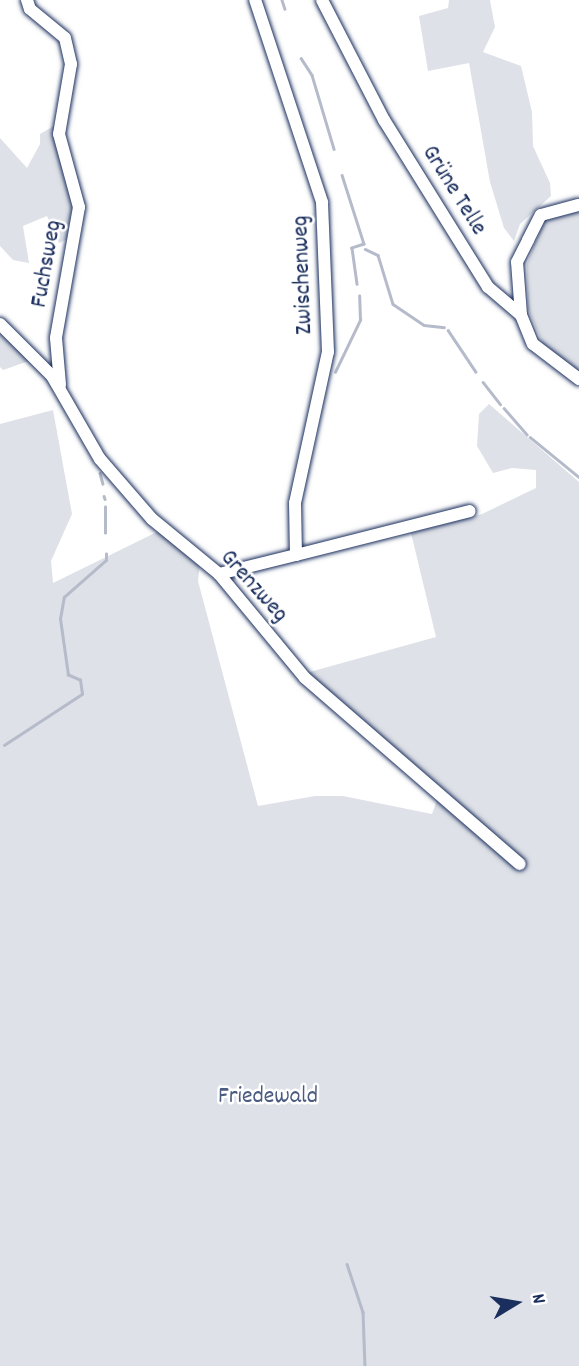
<!DOCTYPE html>
<html>
<head>
<meta charset="utf-8">
<style>
  body { margin:0 }
  #map { position:relative; width:579px; height:1366px; overflow:hidden; background:#fff; font-family:Dekko,sans-serif }
  div>[style] { position:absolute }
  [style*='--x'] { left:calc(var(--x)*1px); top:calc(var(--y)*1px); width:calc(var(--w)*1px); rotate:calc(var(--a)*1deg) }
  .green>* { inset:0; background:#dee1e7 }
  .stream>* { height:2.5px; margin:-1.25px; padding:0 1.25px; transform-origin:1.25px; border-radius:1.25px; background:#b5bbca }
  .roads { filter:drop-shadow(0 0 2px #1b2f5e) drop-shadow(0 0 2px #1b2f5e) }
  .minor>* { height:12px; margin:-6px; padding:0 6px; transform-origin:6px; border-radius:6px; background:#fff }
  span { translate:-50% -50%; white-space:nowrap; text-align:center; line-height:1.15; -webkit-text-stroke:5px #fff; paint-order:stroke }
  .street-label { font-size:24px; color:#1b2f5e }
  .park-label { font-size:24px; color:#4c5c80 }
  .north { position:absolute; left:481px; top:1268px; width:70px; height:70px; -webkit-text-stroke:5px #fff; paint-order:stroke; rotate:79deg; font-size:19px; font-weight:700; line-height:28px; text-align:center; color:#1b2f5e }
  .north::after { content:''; display:block; margin:auto; width:24px; height:32px; background:#1b2f5e; clip-path:polygon(50% 0,100% 100%,50% 72%,0 100%) }
</style>
</head>
<body>
<div id="map">
  <div class="green">
    <div style="clip-path:polygon(449px 0,490px 0,495px 27px,483px 52px,521px 66px,532px 112px,533px 146px,550px 183px,551px 196px,520px 224px,514px 241px,504px 228px,490px 182px,469px 63px,428px 71px,419px 16px,448px 8px)"></div>
    <div style="clip-path:polygon(54px 126px,72px 207px,69px 238px,59px 243px,47px 216px,23px 226px,29px 263px,13px 260px,0 246px,0 138px,27px 168px,40px 144px,40px 134px)"></div>
    <div style="clip-path:polygon(579px 210px,579px 373px,543px 344px,528px 309px,527px 264px,545px 219px)"></div>
    <div style="clip-path:polygon(0 334px,29px 361px,3px 370px,0 367px)"></div>
    <div style="clip-path:polygon(489px 404px,579px 482px,579px 1366px,0 1366px,0 424px,53px 410px,72px 514px,51px 561px,53px 583px,159px 531px,200px 564px,198px 581px,258px 806px,315px 796px,343px 796px,432px 814px,439px 794px,306px 673px,436px 637px,411px 533px,482px 514px,536px 488px,536px 470px,512px 468px,493px 473px,477px 446px,479px 414px)"></div>
  </div>
  <div class="stream">
    <div style="--x:282;--y:0;--w:9;--a:72"></div>
    <div style="--x:301;--y:58;--w:20;--a:57"></div>
    <div style="--x:312;--y:75;--w:77;--a:73.4"></div>
    <div style="--x:342;--y:175;--w:72;--a:72.3"></div>
    <div style="--x:364;--y:244;--w:13;--a:162"></div>
    <div style="--x:352;--y:248;--w:36;--a:82"></div>
    <div style="--x:365;--y:249;--w:14;--a:25"></div>
    <div style="--x:378;--y:255;--w:51;--a:73"></div>
    <div style="--x:393;--y:304;--w:37;--a:34"></div>
    <div style="--x:424;--y:325;--w:20;--a:6"></div>
    <div style="--x:448;--y:330;--w:50;--a:56.3"></div>
    <div style="--x:335;--y:372;--w:58;--a:-64.3"></div>
    <div style="--x:360;--y:320;--w:24;--a:-92"></div>
    <div style="--x:483;--y:382;--w:28;--a:52"></div>
    <div style="--x:504;--y:408;--w:35;--a:49"></div>
    <div style="--x:530;--y:437;--w:63;--a:39.2"></div>
    <div style="--x:100;--y:473;--w:11;--a:75"></div>
    <div style="--x:104;--y:496;--w:3;--a:72"></div>
    <div style="--x:105;--y:533;--w:26;--a:-90"></div>
    <div style="--x:4;--y:745;--w:93;--a:-33.2"></div>
    <div style="--x:82;--y:694;--w:14;--a:-98"></div>
    <div style="--x:80;--y:680;--w:13;--a:-157"></div>
    <div style="--x:68;--y:675;--w:57;--a:-98.1"></div>
    <div style="--x:60;--y:619;--w:22;--a:-80"></div>
    <div style="--x:64;--y:597;--w:56;--a:-41.4"></div>
    <div style="--x:106;--y:560;--w:6;--a:-90"></div>
    <div style="--x:347;--y:1264;--w:51;--a:71.6"></div>
    <div style="--x:363;--y:1312;--w:54;--a:87.9"></div>
  </div>
  <div class="roads">
    <div class="minor">
      <div style="--x:27;--y:0;--w:9;--a:72"></div>
      <div style="--x:30;--y:9;--w:45;--a:39.6"></div>
      <div style="--x:65;--y:38;--w:27;--a:77"></div>
      <div style="--x:71;--y:64;--w:71;--a:99.7"></div>
      <div style="--x:59;--y:134;--w:76;--a:74.7"></div>
      <div style="--x:79;--y:207;--w:133;--a:100"></div>
      <div style="--x:56;--y:338;--w:47;--a:85.1"></div>
      <div style="--x:322;--y:0;--w:135;--a:62.7"></div>
      <div style="--x:384;--y:120;--w:197;--a:58.1"></div>
      <div style="--x:488;--y:287;--w:43;--a:40.3"></div>
      <div style="--x:521;--y:315;--w:31;--a:68"></div>
      <div style="--x:533;--y:344;--w:58;--a:37.3"></div>
      <div style="--x:521;--y:315;--w:53;--a:-94.3"></div>
      <div style="--x:517;--y:262;--w:25;--a:-63"></div>
      <div style="--x:528;--y:240;--w:28;--a:-63"></div>
      <div style="--x:541;--y:215;--w:39;--a:-15"></div>
      <div style="--x:0;--y:324;--w:74;--a:45"></div>
      <div style="--x:52;--y:376;--w:96;--a:60"></div>
      <div style="--x:100;--y:459;--w:79;--a:49.1"></div>
      <div style="--x:152;--y:519;--w:87;--a:39.4"></div>
      <div style="--x:219;--y:574;--w:135;--a:50.4"></div>
      <div style="--x:305;--y:678;--w:284;--a:40.9"></div>
      <div style="--x:296;--y:555;--w:179;--a:-14.2"></div>
      <div style="--x:219;--y:574;--w:79;--a:-13.9"></div>
      <div style="--x:296;--y:555;--w:52;--a:-91.1"></div>
      <div style="--x:295;--y:503;--w:155;--a:-77.7"></div>
      <div style="--x:328;--y:352;--w:150;--a:-92.3"></div>
      <div style="--x:322;--y:202;--w:213;--a:-108.3"></div>
    </div>
  </div>
  <div class="street-label">
    <span style="left:453px;top:191px;rotate:58deg">Grüne Telle</span>
    <span style="left:48px;top:264px;rotate:-80deg">Fuchsweg</span>
    <span style="left:304px;top:275px;rotate:-92deg">Zwischenweg</span>
    <span style="left:253px;top:587px;rotate:48deg">Grenzweg</span>
  </div>
  <div class="park-label">
    <span style="left:268px;top:1098px">Friedewald</span>
  </div>
  <div class="north">N</div>
</div>
</body>
</html>
